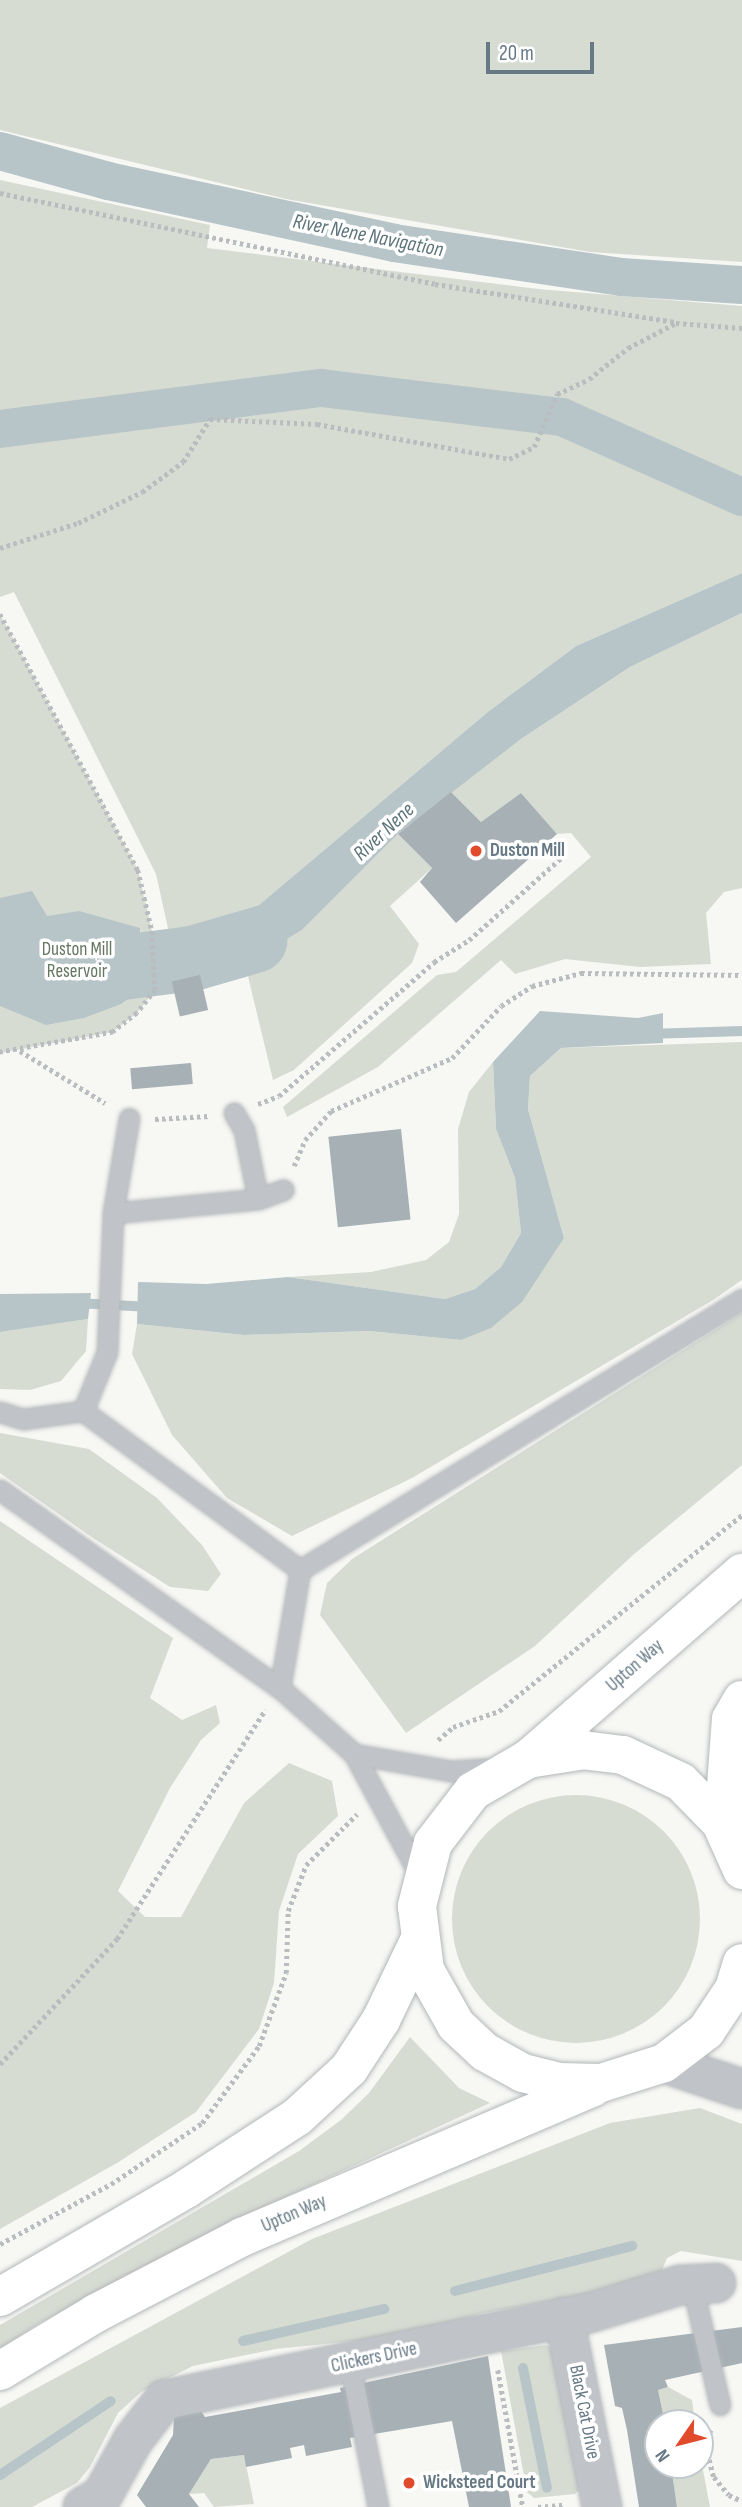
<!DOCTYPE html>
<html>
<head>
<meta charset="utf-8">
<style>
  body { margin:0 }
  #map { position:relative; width:742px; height:2507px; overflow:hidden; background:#f7f7f4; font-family:"Sofia Sans Condensed",sans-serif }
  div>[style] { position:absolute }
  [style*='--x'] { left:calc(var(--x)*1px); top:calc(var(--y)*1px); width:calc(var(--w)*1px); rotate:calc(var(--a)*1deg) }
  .green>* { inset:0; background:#d7dcd3 }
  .round { border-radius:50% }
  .water>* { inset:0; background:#b7c5c8 }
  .pier>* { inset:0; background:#f7f7f4 }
  .stream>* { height:10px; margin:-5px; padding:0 5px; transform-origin:5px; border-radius:5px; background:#b7c5c8 }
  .canal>* { height:38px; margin:-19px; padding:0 19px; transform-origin:19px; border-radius:19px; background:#b7c5c8 }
  .river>* { height:65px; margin:-32.5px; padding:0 32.5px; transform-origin:32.5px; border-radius:32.5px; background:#b7c5c8 }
  .building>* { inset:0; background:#a7b0b5; transform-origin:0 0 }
  .path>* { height:4.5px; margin-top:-2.25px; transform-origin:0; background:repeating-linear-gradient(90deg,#babdbf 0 3.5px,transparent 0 7px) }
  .roads { filter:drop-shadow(0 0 2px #b3b7ba) drop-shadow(0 0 2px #b3b7ba) }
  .service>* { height:19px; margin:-9.5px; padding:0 9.5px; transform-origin:9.5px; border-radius:9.5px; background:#c0c4c8 }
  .minor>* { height:38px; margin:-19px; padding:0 19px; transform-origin:19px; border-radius:19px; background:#c0c4c8 }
  .trunk>* { height:38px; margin:-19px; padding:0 19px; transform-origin:19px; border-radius:19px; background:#fff }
  .dots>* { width:19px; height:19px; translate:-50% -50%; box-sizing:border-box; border:4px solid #fff; border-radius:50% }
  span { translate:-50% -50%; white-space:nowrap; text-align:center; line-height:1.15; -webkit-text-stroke:7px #fff; paint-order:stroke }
  .poi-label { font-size:19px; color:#667985; font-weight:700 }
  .left { translate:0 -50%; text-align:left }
  .park-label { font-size:19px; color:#667761 }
  .street-label { font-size:19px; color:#667985 }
  .water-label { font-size:21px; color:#5d747a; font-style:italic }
  .north { position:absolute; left:644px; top:2409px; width:70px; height:70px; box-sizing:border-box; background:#fff; border:2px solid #c2c9ce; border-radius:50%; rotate:235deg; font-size:19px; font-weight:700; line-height:28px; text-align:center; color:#667985 }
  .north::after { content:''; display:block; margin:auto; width:24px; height:32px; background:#e14a2a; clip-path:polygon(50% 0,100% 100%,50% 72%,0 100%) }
  .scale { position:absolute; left:486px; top:42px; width:108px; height:32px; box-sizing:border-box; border:4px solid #667985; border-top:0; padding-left:9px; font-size:21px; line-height:24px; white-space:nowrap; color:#667985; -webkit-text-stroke:5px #fff; paint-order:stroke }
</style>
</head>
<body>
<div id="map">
  <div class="green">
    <div style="clip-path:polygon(0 0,742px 0,742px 262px,590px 252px,286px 199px,0 130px)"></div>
    <div style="clip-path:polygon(0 180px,210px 225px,207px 248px,538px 289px,742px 306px,742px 573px,576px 646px,489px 711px,259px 905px,169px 933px,156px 874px,14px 592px,0 597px)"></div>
    <div style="clip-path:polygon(742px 613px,742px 888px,724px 892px,706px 913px,711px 964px,640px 967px,565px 959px,515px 974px,501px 960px,378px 1067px,287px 1117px,283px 1107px,437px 975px,456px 972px,591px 857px,571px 833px,557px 834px,521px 793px,481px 822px,451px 792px,521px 739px,630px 667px)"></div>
    <div style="clip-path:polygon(0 614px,138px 870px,152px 931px,155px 990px,137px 1013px,113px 1032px,0 1053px)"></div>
    <div style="clip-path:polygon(398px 834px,432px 868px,390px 906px,419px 944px,412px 963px,294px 1070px,273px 1080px,245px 964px,302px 930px)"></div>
    <div style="clip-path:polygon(742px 1042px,742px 1280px,713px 1300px,412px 1478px,292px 1536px,227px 1498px,172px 1435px,132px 1354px,137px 1324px,244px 1335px,369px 1331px,461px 1340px,564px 1238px,528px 1109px,530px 1076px,561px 1048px)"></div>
    <div style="clip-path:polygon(493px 1062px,496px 1129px,515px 1178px,521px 1233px,501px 1267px,475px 1289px,445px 1299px,288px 1277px,371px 1272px,426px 1260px,449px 1242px,459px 1214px,458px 1129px,469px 1092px)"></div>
    <div style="clip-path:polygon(742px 1313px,742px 1465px,633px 1555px,535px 1646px,406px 1733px,320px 1615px,327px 1583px,352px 1559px)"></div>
    <div style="clip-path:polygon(88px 1319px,86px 1351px,61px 1381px,30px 1390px,0 1389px,0 1332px)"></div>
    <div style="clip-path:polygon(0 1433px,89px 1449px,157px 1498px,202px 1545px,221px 1574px,208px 1591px,170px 1587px,93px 1538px,0 1473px)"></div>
    <div style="clip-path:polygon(0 1521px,173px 1638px,150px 1698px,182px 1720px,216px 1705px,220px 1723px,201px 1740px,170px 1788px,118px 1891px,145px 1917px,181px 1917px,244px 1803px,289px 1763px,332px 1781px,338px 1816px,298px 1854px,279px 1911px,274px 1983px,259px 2029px,196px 2112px,117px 2163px,0 2229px)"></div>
    <div class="round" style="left:452px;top:1795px;width:248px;height:248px"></div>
    <div style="clip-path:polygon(410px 2037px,459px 2088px,490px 2103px,286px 2197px,41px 2322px,0 2349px,0 2325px,299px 2151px,341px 2120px,369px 2093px)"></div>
    <div style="clip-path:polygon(700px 2108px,742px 2124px,742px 2261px,681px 2251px,667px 2258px,662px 2270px,602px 2292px,483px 2313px,412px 2335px,276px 2349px,193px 2366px,141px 2392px,118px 2413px,90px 2467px,77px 2483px,32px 2507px,0 2507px,0 2408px,312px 2239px,610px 2123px)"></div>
    <div style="clip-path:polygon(546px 2345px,551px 2348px,581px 2488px,575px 2494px,534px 2498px,527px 2492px,501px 2351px)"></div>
    <div style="clip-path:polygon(668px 2387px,692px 2400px,695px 2423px,665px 2423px,658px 2390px)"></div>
    <div style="clip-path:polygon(700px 2454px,710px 2507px,677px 2507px,671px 2465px,700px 2465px)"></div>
    <div style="clip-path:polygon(244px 2455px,254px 2504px,214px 2507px,204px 2493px,189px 2494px,211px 2459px)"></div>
  </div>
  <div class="water">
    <div style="clip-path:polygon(742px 573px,742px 613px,630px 667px,521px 739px,398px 834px,302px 930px,245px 964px,172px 982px,169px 933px,259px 905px,489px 711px,576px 646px)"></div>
    <div style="clip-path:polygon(32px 891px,47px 916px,79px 911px,140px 928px,139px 991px,121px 1004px,84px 1018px,46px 1025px,0 1006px,0 898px)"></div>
    <div style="clip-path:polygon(540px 1011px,638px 1018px,663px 1013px,663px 1043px,561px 1048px,530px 1076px,528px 1109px,564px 1238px,522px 1302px,491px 1328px,461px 1340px,369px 1331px,244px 1335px,137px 1324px,138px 1282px,206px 1284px,288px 1277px,445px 1299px,475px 1289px,501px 1267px,521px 1233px,515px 1178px,496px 1129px,493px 1062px)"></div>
    <div style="clip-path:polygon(91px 1293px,88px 1319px,0 1332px,0 1294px)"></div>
  </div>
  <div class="pier">
    <div style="clip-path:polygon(140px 928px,144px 964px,139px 991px,140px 964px)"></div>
  </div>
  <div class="stream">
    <div style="--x:649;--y:1034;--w:93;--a:-1.8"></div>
    <div style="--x:76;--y:1303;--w:75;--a:3.1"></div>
    <div style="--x:455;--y:2291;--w:183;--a:-14.3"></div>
    <div style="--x:243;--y:2341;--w:145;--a:-12.8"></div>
    <div style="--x:523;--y:2368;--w:122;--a:78.7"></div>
    <div style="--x:0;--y:2475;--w:133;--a:-33.7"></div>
  </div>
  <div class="canal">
    <div style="--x:0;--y:151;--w:112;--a:15.5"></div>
    <div style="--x:108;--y:181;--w:293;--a:12.2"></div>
    <div style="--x:394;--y:243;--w:230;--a:8.5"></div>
    <div style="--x:621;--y:277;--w:121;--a:3.8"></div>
    <div style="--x:0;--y:429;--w:324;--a:-7.3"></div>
    <div style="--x:321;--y:388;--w:243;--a:6.9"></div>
    <div style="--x:562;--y:417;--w:197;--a:24"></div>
  </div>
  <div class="river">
    <div style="--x:0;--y:964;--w:61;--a:10.4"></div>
    <div style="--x:60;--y:975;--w:133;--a:-7.3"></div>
    <div style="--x:192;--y:958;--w:65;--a:-16.2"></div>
  </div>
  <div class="building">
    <div style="clip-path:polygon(451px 792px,481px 822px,521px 793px,557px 834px,456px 923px,420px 882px,432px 868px,398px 834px)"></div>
    <div style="left:200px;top:975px;width:36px;height:29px;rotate:77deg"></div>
    <div style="left:191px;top:1063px;width:21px;height:61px;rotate:85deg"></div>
    <div style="left:401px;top:1129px;width:91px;height:73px;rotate:84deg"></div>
    <div style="clip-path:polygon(742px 2327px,742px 2363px,665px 2380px,668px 2387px,658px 2390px,665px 2423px,658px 2423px,658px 2465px,671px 2465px,677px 2507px,639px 2507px,627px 2430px,622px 2408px,615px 2406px,604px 2345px)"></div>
    <div style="clip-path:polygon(488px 2356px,511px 2507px,469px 2507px,452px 2421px,350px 2438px,352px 2447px,306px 2456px,304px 2445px,290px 2448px,292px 2458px,246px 2467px,244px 2455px,211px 2459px,189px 2494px,199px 2507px,146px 2507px,137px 2495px,173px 2435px,174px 2416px,201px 2411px,205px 2417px,341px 2392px,340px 2388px)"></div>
  </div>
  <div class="path">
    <div style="--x:0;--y:193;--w:444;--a:11.8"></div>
    <div style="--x:435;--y:284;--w:243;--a:9"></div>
    <div style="--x:0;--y:548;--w:82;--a:-17.8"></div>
    <div style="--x:78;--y:523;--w:71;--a:-25.8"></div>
    <div style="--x:142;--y:492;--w:51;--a:-36.2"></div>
    <div style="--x:183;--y:462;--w:51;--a:-57.9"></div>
    <div style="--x:210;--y:419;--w:107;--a:2.7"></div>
    <div style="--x:317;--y:424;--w:195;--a:10.3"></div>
    <div style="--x:509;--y:459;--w:28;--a:-26"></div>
    <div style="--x:534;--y:447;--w:58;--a:-66.5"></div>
    <div style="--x:557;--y:394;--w:35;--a:-25"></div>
    <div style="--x:589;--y:379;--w:50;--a:-38.5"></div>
    <div style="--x:628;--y:348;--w:54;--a:-27.5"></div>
    <div style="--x:676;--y:323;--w:66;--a:4.3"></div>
    <div style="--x:0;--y:614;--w:291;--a:61.7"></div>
    <div style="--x:138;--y:870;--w:63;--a:77.1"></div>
    <div style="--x:152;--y:931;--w:59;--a:87.1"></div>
    <div style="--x:155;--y:990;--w:29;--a:128"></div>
    <div style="--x:137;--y:1013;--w:31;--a:142"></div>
    <div style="--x:113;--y:1032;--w:115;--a:170"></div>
    <div style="--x:20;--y:1051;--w:100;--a:31.5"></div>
    <div style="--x:258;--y:1104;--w:22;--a:-21"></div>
    <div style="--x:279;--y:1096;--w:205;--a:-40.8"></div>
    <div style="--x:434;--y:962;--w:41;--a:-32.2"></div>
    <div style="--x:469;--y:940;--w:123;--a:-41.7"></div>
    <div style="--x:155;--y:1119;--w:54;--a:-3.2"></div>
    <div style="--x:294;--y:1166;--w:28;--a:-67"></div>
    <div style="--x:305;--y:1140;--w:39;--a:-48"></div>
    <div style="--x:331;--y:1111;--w:132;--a:-23.7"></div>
    <div style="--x:452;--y:1058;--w:71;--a:-46.7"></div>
    <div style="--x:501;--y:1006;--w:37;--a:-33"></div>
    <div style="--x:532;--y:986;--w:51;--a:-14.9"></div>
    <div style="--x:581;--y:973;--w:161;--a:0.7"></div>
    <div style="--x:438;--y:1740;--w:20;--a:-41"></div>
    <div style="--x:453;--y:1727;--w:49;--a:-19.2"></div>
    <div style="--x:499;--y:1711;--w:312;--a:-38.9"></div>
    <div style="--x:0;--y:2064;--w:171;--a:-46.9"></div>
    <div style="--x:117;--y:1939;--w:273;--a:-57.1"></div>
    <div style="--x:0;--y:2244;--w:126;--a:-28.4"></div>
    <div style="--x:111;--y:2184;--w:110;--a:-33.8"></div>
    <div style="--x:202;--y:2123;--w:96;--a:-53.5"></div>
    <div style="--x:259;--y:2046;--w:78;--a:-69.7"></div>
    <div style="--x:286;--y:1973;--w:62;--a:-88.2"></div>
    <div style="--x:288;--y:1911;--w:49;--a:-68.6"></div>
    <div style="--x:306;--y:1865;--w:72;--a:-45"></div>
    <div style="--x:498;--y:2370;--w:139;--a:79.7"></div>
    <div style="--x:711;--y:2430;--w:17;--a:107"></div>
    <div style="--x:706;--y:2446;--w:32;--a:76"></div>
    <div style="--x:714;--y:2477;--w:23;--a:50"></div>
    <div style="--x:729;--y:2495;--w:14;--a:25"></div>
    <div style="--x:538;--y:2507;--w:25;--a:-5"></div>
  </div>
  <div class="roads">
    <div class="service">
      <div style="--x:234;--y:1113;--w:20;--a:60"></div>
      <div style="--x:244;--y:1130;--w:70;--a:78.5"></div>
      <div style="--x:113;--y:1213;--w:96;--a:-80.4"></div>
      <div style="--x:83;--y:1411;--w:64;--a:-67.9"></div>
      <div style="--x:107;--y:1352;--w:139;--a:-87.5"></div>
      <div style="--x:113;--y:1213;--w:146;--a:-5.5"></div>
      <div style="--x:258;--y:1199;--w:27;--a:-20"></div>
      <div style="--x:0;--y:1412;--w:24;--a:17"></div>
      <div style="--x:23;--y:1419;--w:61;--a:-7.6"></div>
      <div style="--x:83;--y:1411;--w:269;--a:36.2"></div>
      <div style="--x:0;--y:1490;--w:343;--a:35.3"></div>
      <div style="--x:280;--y:1688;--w:99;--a:41.7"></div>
      <div style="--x:354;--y:1754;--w:141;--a:61.6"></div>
      <div style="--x:280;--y:1688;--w:120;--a:-80.4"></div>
      <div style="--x:300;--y:1570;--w:518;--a:-31.51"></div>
      <div style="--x:354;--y:1754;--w:98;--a:9.9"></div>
      <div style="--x:451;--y:1771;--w:44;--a:-3.9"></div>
      <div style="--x:692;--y:2284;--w:124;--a:77"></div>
      <div style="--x:350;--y:2364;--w:146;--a:78.9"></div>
    </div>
    <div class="minor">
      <div style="--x:664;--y:2063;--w:82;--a:18.4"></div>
      <div style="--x:564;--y:2317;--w:194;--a:78.7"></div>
      <div style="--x:83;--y:2507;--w:22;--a:-30"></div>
      <div style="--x:102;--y:2496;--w:64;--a:-61"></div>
      <div style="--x:133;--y:2440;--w:51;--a:-52.2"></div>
      <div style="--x:164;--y:2400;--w:434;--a:-11.6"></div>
      <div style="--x:589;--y:2313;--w:95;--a:-17.1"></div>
      <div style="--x:680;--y:2285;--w:36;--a:-3"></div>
    </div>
    <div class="trunk">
      <div style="--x:528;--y:1759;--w:284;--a:-41"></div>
      <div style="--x:734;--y:1837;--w:38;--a:-104"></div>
      <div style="--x:725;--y:1800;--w:81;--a:-85.8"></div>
      <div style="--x:731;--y:1719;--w:22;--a:-60"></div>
      <div style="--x:742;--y:1870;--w:51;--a:-114.1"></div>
      <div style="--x:721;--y:1823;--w:57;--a:-134.3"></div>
      <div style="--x:681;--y:1782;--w:64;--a:-155"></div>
      <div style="--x:623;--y:1755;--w:38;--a:-173"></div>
      <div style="--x:585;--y:1750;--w:58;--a:171"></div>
      <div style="--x:528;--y:1759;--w:64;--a:149.8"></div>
      <div style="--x:473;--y:1791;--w:66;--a:127.6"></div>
      <div style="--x:433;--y:1843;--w:65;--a:104.3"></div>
      <div style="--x:417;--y:1906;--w:64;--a:82.9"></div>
      <div style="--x:425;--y:1970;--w:63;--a:60.6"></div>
      <div style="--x:456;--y:2025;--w:40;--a:43"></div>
      <div style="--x:485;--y:2052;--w:43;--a:28.9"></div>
      <div style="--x:523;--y:2073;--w:37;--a:14"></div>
      <div style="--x:559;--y:2082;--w:42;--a:1.4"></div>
      <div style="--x:601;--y:2083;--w:66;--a:-17.6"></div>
      <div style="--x:664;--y:2063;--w:53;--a:-37.3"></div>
      <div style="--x:706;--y:2031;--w:50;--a:-56.3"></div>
      <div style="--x:734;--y:1989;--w:27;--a:-73"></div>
      <div style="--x:0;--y:2297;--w:215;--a:-30.1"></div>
      <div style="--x:186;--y:2189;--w:132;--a:-33"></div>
      <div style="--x:297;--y:2117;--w:71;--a:-42.7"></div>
      <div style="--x:349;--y:2069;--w:59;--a:-56.9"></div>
      <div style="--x:381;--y:2020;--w:85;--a:-64.3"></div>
      <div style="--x:0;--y:2371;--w:112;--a:-31.1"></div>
      <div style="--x:96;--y:2313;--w:165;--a:-27.5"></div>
      <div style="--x:242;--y:2237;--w:382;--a:-23.1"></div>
    </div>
  </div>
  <div class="dots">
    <div style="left:476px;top:851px;background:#e14a2a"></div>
    <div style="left:409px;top:2483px;background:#e14a2a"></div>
  </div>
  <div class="poi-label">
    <span class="left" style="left:490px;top:851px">Duston Mill</span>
    <span class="left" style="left:423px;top:2483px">Wicksteed Court</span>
  </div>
  <div class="park-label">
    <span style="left:77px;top:961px">Duston Mill<br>Reservoir</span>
  </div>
  <div class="street-label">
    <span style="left:635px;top:1666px;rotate:-41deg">Upton Way</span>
    <span style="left:294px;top:2214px;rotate:-23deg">Upton Way</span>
    <span style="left:374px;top:2358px;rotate:-12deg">Clickers Drive</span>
    <span style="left:584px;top:2412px;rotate:79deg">Black Cat Drive</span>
  </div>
  <div class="water-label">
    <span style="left:368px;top:236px;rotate:11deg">River Nene Navigation</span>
    <span style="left:384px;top:832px;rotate:-43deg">River Nene</span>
  </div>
  <div class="north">N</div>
  <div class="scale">20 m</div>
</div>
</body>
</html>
